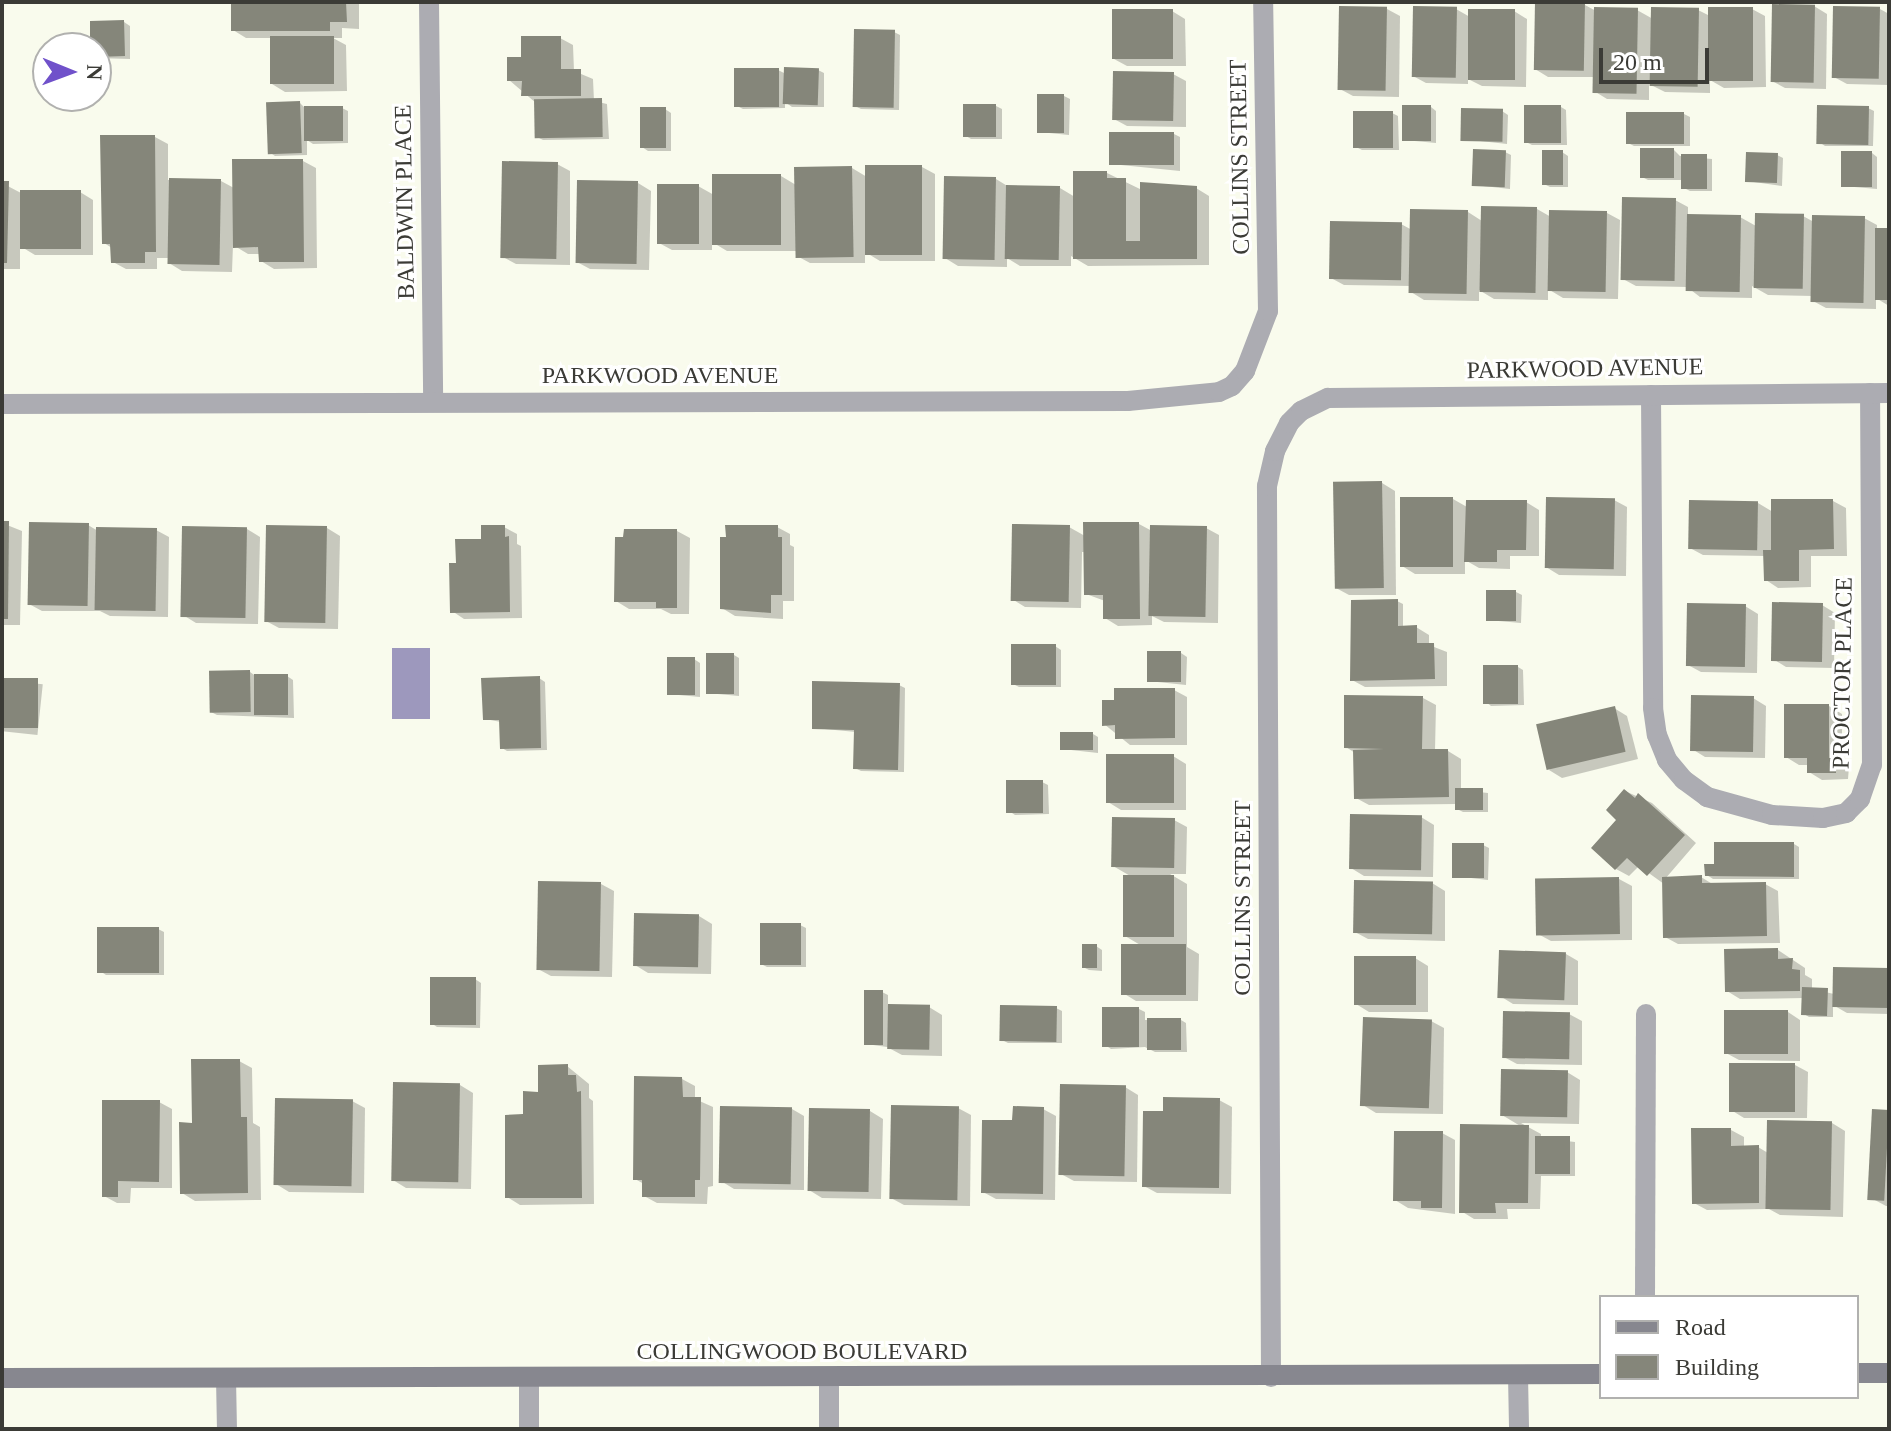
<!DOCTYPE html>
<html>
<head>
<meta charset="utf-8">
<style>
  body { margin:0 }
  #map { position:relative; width:1891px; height:1431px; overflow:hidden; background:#f9fbed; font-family:"Times New Roman",serif }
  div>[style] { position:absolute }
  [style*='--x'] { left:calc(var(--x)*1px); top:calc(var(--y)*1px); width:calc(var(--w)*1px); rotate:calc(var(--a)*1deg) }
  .water>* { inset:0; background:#9d98bd; transform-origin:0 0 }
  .shadow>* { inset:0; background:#0003; transform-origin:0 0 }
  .building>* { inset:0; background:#85867a; transform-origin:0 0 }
  .street>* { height:20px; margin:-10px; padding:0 10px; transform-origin:10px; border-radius:10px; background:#acacb2 }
  .secondary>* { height:20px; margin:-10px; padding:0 10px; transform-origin:10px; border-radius:10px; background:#87878f }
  span { translate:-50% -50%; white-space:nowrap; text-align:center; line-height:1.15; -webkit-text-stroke:6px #fff; paint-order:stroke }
  .street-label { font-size:24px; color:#3b3b36 }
  .frame { position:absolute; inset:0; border:4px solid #3b3b36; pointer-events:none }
  .legend { position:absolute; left:1599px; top:1295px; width:260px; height:104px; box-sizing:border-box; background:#fff; border:2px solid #b1b1af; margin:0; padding:10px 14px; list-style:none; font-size:24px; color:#3b3b36 }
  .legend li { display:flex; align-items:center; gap:16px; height:40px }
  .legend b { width:40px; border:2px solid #b1b1af }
  .north { position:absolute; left:32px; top:32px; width:80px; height:80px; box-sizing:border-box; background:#fff; border:2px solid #b1b1af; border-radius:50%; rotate:91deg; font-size:22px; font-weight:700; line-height:32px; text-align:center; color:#3b3b36 }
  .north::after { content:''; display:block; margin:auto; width:28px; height:36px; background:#7051ca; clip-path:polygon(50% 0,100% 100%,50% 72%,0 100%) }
  .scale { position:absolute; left:1599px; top:48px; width:110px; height:36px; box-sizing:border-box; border:4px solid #3b3b36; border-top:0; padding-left:10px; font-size:24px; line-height:28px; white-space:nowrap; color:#3b3b36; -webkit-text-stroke:6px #fff; paint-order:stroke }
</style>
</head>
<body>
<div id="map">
  <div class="water">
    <div style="left:392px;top:648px;width:38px;height:71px"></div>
  </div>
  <div class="shadow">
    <div style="clip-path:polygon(233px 2px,359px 2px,359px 29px,342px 28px,342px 38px,333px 38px,346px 45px,347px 91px,285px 92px,272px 84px,272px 38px,246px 38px,233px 30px)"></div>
    <div style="clip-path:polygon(1585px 5px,1596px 11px,1637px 10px,1653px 19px,1698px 10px,1710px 16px,1752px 9px,1765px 16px,1766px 87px,1724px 88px,1710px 80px,1710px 93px,1665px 92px,1649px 84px,1649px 100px,1607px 99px,1594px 91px,1594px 77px,1548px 77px,1535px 69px)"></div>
    <div style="clip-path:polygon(1814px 6px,1827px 14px,1826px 89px,1785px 88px,1772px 81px)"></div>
    <div style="clip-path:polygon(1387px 9px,1400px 16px,1399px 97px,1353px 96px,1340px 89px)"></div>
    <div style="clip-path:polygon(1456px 9px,1470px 17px,1514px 11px,1527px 19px,1526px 87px,1482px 86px,1468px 79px,1468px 84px,1426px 83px,1413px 76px)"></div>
    <div style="clip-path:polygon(1880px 9px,1889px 14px,1889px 85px,1847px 84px,1834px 77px)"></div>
    <div style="clip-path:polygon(1172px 11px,1185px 19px,1186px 66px,1127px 66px,1114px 59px)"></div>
    <div style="clip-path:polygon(124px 22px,130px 26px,130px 59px,96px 58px,96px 48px,92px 48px)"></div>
    <div style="clip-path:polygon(894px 32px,900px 35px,899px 110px,861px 109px,855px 106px)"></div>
    <div style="clip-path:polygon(560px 38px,573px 45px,574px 71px,593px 79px,594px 101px,607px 104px,609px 139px,543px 140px,537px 137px,536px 103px,509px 80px,523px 59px)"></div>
    <div style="clip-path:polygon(778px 70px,786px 74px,818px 70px,824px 73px,824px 107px,792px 107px,785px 102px,785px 108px,743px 109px,737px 106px)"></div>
    <div style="clip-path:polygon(1173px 74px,1186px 81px,1186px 127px,1127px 126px,1114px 119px)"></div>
    <div style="clip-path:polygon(1064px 96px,1070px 99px,1069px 135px,1039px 132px)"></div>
    <div style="clip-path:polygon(300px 103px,306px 109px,342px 108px,348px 111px,348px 143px,313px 144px,307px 140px,307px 155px,275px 156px,269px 152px)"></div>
    <div style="clip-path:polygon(996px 106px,1002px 109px,1002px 139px,971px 139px,966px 136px)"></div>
    <div style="clip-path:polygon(1431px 107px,1436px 111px,1436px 143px,1404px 140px)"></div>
    <div style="clip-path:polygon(1561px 107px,1566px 110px,1567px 145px,1532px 145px,1526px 142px)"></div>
    <div style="clip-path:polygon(1868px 108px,1874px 111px,1873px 146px,1825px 146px,1819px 142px)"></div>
    <div style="clip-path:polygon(665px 109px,671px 113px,671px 151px,648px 151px,642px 147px)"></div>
    <div style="clip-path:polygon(1502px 111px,1508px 115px,1507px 144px,1462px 139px)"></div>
    <div style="clip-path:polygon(1392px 113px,1398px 116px,1399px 150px,1362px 150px,1356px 147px)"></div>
    <div style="clip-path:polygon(1684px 114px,1690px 117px,1690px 146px,1634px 146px,1628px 143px)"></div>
    <div style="clip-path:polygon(1174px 134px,1180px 137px,1180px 171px,1111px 164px)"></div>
    <div style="clip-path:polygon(155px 137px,168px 144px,168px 180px,221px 181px,234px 188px,303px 161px,316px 168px,317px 268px,274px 269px,261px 261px,260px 254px,248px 254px,233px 245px,232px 272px,182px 271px,169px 263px,169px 258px,157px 258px,157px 269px,126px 269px,113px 262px,112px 248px,104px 243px)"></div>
    <div style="clip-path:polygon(1674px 150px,1680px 156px,1712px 159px,1712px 191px,1690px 191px,1684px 188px,1684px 180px,1648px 180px,1642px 177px)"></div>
    <div style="clip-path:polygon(1505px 152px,1511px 155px,1510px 189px,1474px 185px)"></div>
    <div style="clip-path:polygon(1562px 152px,1568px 156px,1568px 187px,1550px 187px,1544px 184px)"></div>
    <div style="clip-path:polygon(1872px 153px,1877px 157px,1877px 189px,1843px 186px)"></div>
    <div style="clip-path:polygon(1777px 155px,1783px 158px,1782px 186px,1747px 181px)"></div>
    <div style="clip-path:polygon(557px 164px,570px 171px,570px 265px,516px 264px,503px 257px)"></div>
    <div style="clip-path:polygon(922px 167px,935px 174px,935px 261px,880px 261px,865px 252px,865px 263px,810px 263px,797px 256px,797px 251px,727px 251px,712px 242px,712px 250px,672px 250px,659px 243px,698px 186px,714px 195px,781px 176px,796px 185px,852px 168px,867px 177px)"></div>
    <div style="clip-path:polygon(1107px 173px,1142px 190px,1196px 188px,1209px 196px,1209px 265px,1088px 266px,1071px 256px,1071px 266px,1020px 266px,1007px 258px,1007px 267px,958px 266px,945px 258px,996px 179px,1009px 187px,1060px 188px,1075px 197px)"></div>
    <div style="clip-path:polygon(2px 183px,21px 193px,80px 192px,93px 200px,93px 255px,35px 255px,20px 246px,20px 269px,2px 269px)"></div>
    <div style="clip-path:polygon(638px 183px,651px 191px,649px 270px,590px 269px,577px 262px)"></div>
    <div style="clip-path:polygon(1675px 200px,1688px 207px,1688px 216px,1740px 217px,1756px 226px,1803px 216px,1814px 222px,1864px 218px,1877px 225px,1877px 230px,1889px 230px,1889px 306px,1876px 298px,1876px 309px,1826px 308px,1813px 301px,1813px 296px,1768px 295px,1752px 286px,1752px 298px,1700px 297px,1687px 287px,1636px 286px,1623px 279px)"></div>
    <div style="clip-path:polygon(1537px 209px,1551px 217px,1607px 213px,1620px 220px,1618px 299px,1563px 298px,1548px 289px,1548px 300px,1494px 299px,1479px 290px,1479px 301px,1424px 300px,1411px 292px,1411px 286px,1344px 285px,1331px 278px,1401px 224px,1412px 230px,1468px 212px,1482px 221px)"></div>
    <div style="clip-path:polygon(1382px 483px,1395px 491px,1396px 595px,1349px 595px,1336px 588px)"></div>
    <div style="clip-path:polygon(1453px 499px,1467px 507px,1526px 502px,1539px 510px,1539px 556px,1510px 556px,1510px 569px,1479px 568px,1465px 560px,1465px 574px,1415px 574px,1402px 566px)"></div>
    <div style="clip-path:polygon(1614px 500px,1627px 507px,1626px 576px,1559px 575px,1546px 567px)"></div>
    <div style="clip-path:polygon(1833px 501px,1846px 508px,1847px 556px,1811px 556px,1811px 587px,1778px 588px,1766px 580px,1765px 556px,1703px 555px,1690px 548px,1758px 503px,1773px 512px)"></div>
    <div style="clip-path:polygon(2px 523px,22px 531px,20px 625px,2px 625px)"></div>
    <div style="clip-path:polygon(1139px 524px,1152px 531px,1206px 528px,1219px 535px,1218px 623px,1164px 622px,1152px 616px,1152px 625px,1118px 626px,1105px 618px,1105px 601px,1086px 594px,1085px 552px,1082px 552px,1081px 608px,1025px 607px,1012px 599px,1069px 527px,1085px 536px)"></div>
    <div style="clip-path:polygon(88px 525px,98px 531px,156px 530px,169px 537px,168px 617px,110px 616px,100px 611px,42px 611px,29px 604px)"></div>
    <div style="clip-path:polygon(504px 527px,517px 534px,517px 544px,521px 546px,522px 618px,464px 619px,452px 611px,458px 565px)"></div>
    <div style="clip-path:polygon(777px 527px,790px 534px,790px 545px,794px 547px,794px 601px,783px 601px,783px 619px,735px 616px,722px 608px)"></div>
    <div style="clip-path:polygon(327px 528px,340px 536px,338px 629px,279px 628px,266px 621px)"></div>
    <div style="clip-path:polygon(247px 529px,260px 537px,258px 624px,196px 623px,183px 615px)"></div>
    <div style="clip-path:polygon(677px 531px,690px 538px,689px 614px,671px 614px,661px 609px,629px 609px,616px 601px)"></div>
    <div style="clip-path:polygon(1516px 592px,1522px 595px,1521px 623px,1487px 620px)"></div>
    <div style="clip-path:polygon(1397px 601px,1403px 604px,1403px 628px,1416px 627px,1429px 635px,1429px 645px,1447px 652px,1447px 686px,1365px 687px,1352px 680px)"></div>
    <div style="clip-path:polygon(1822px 605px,1835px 613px,1834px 668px,1786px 667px,1773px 659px)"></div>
    <div style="clip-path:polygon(1745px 606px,1758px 614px,1757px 673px,1701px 672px,1688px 665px)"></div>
    <div style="clip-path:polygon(1055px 646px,1061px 650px,1061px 687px,1019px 687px,1013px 684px)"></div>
    <div style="clip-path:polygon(1181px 653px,1187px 657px,1186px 685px,1148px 681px)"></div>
    <div style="clip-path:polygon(734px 655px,739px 658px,739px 696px,707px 693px)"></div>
    <div style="clip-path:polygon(694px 659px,700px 663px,700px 697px,668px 694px)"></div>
    <div style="clip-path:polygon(1518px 667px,1523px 670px,1524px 705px,1491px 706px,1486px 702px)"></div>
    <div style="clip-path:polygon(250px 672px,257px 677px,287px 676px,293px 680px,294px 718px,217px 715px,211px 712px)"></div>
    <div style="clip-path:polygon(539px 678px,545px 682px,547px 750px,507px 751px,502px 748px,501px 722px,485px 719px)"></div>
    <div style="left:2px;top:680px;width:41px;height:51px;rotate:6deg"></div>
    <div style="clip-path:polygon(899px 685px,905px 688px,904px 772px,861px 771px,855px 768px,856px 732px,814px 728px)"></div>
    <div style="clip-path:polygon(1174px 690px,1187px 697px,1187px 745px,1130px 745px,1104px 724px)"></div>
    <div style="clip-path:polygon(1423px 698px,1436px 705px,1435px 751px,1448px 751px,1461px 759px,1461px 790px,1488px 793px,1488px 812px,1463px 812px,1457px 809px,1457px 804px,1369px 805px,1356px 798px,1355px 753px,1346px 747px)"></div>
    <div style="clip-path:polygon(1753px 698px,1766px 706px,1765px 758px,1705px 757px,1692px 749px)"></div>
    <div style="clip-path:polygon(1829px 706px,1842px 714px,1842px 763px,1849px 767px,1848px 779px,1822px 780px,1809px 772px,1809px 765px,1799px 765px,1786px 757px)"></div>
    <div style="clip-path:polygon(1614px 708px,1627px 716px,1638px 759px,1562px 778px,1549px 770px)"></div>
    <div style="clip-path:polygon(1093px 734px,1098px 737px,1098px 753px,1062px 749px)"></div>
    <div style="clip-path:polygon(1173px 756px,1186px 764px,1186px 810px,1121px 810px,1108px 802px)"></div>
    <div style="clip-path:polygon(1042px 782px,1048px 785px,1049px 814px,1015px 815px,1009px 811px)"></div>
    <div style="clip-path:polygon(1625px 791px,1652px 803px,1696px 843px,1665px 879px,1701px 877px,1714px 885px,1765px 884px,1778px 891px,1780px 943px,1678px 944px,1665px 937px,1664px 884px,1639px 866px,1629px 876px,1616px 869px)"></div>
    <div style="clip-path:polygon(1421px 817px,1434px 825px,1433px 877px,1364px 876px,1351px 868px)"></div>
    <div style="clip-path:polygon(1174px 820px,1187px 827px,1186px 874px,1170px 874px,1187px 884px,1187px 947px,1199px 954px,1198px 1001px,1136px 1001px,1123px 993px,1142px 946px,1125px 936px,1132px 877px,1113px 866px)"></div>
    <div style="clip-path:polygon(1794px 844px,1799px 847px,1799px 879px,1713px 879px,1707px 875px,1716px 866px)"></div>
    <div style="clip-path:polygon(1483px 845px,1489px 848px,1488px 880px,1454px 876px)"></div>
    <div style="clip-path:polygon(1619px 879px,1632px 886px,1632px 940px,1551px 941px,1538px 934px)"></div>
    <div style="clip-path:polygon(1432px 883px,1445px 891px,1445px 941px,1368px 939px,1355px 932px)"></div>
    <div style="clip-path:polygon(601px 884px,614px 891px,612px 977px,551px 976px,538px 969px)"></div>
    <div style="clip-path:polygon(699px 916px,712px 924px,711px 974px,648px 973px,635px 965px)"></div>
    <div style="clip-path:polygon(800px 925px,806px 928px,806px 967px,767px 967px,761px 964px)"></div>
    <div style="clip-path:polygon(158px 929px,164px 932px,164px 975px,106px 975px,100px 971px)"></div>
    <div style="clip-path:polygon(1096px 946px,1102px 950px,1102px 971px,1089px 970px,1083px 967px)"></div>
    <div style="clip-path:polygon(1778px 950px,1805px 968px,1805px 975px,1812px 979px,1812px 989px,1834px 994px,1889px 970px,1889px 1014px,1847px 1013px,1833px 1005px,1833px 1017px,1809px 1017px,1804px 1014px,1804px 998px,1740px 999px,1727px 991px)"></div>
    <div style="clip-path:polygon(1566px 954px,1578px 961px,1578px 1005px,1513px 1004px,1500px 996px)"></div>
    <div style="clip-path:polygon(1415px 958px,1428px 966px,1428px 1012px,1369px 1012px,1356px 1004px)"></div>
    <div style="clip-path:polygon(475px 979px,481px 983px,480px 1028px,437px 1027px,431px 1023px)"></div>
    <div style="clip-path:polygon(882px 992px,888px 995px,888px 1006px,929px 1007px,942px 1015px,942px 1056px,902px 1055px,887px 1047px,866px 1044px)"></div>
    <div style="clip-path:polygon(1056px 1008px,1062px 1011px,1062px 1043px,1008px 1043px,1002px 1040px)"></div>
    <div style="clip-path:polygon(1139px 1009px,1145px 1012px,1145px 1020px,1181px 1020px,1186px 1023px,1187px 1052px,1155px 1052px,1145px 1047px,1111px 1049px,1105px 1045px)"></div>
    <div style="clip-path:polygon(1788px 1012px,1800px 1020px,1800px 1061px,1739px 1060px,1726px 1053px)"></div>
    <div style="clip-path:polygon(1569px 1014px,1582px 1021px,1582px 1065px,1517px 1064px,1504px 1057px)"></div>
    <div style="clip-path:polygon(1431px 1021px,1444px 1028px,1443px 1114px,1376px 1113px,1363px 1105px)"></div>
    <div style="clip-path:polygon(239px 1061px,252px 1068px,253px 1123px,260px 1127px,261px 1200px,195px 1201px,182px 1193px,194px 1125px)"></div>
    <div style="clip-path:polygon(1795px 1065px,1808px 1072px,1807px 1118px,1744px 1118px,1731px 1110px)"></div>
    <div style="clip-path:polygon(567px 1066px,589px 1084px,589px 1098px,593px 1101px,594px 1204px,520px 1205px,507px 1197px,525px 1116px,540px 1094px)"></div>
    <div style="clip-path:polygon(1567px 1072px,1580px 1080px,1579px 1124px,1521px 1123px,1541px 1134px,1541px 1138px,1575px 1142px,1575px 1176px,1541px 1176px,1540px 1209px,1507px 1209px,1508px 1219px,1474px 1219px,1461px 1211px,1522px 1127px,1502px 1115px)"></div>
    <div style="clip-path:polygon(682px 1079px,695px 1086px,695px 1099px,713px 1107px,713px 1186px,708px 1187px,707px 1204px,657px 1203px,644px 1196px,644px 1184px,635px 1179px)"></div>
    <div style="clip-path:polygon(460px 1085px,473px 1093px,471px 1189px,406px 1188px,393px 1180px)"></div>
    <div style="clip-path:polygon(1125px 1087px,1138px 1095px,1137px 1182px,1074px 1181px,1061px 1174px)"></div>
    <div style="clip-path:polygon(1219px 1100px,1232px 1107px,1231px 1194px,1157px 1193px,1144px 1186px,1165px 1113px)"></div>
    <div style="clip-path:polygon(352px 1101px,365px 1108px,364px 1193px,289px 1192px,276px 1184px)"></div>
    <div style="clip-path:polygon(159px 1102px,172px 1109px,172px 1188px,131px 1188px,130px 1203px,117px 1203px,104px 1196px)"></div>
    <div style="clip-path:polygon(958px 1108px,971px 1115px,970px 1206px,904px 1205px,891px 1198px)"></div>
    <div style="clip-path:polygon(792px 1109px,804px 1116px,804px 1190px,734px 1189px,721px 1181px)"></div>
    <div style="clip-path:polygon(1043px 1109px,1056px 1116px,1055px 1200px,996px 1199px,983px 1192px,1014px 1122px)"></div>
    <div style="clip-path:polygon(870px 1111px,883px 1119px,881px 1199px,822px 1198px,809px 1190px)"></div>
    <div style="clip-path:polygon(1889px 1112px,1889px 1206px,1886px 1206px,1873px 1199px)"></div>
    <div style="clip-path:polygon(1832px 1123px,1845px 1131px,1843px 1217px,1780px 1215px,1769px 1209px,1707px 1210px,1694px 1203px,1731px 1130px,1744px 1137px,1744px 1148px,1758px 1147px,1768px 1153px)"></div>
    <div style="clip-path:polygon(1442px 1133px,1455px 1140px,1455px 1214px,1408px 1208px,1395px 1200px)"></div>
  </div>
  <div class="building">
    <div style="clip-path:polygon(231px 2px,346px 2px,347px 22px,330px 22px,330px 31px,231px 31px)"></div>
    <div style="left:1535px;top:2px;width:50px;height:68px;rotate:1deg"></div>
    <div style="left:1772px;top:4px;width:43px;height:78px;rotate:1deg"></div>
    <div style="left:1339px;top:6px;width:48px;height:84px;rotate:1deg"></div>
    <div style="left:1413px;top:6px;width:44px;height:71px;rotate:1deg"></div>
    <div style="left:1833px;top:6px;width:47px;height:72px;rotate:1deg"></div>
    <div style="left:1594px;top:7px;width:44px;height:86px;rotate:1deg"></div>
    <div style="left:1651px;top:7px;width:48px;height:79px;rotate:1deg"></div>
    <div style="left:1708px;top:7px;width:45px;height:74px"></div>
    <div style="left:1173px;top:9px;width:50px;height:61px;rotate:90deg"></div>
    <div style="left:1468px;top:9px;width:47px;height:71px"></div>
    <div style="clip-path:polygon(124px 20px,125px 56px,96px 57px,96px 48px,90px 48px,90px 21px)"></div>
    <div style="left:854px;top:29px;width:41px;height:78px;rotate:1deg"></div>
    <div style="left:334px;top:36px;width:48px;height:64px;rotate:90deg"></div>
    <div style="clip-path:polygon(521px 36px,561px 36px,561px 69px,581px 69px,581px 96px,521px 96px,522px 81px,507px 81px,507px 57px,521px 57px)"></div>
    <div style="left:784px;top:67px;width:35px;height:37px;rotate:2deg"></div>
    <div style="left:734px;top:68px;width:45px;height:39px"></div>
    <div style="left:1113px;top:71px;width:61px;height:49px;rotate:1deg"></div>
    <div style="left:1037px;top:94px;width:27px;height:39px"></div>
    <div style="left:602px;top:98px;width:39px;height:68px;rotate:89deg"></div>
    <div style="left:300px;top:101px;width:52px;height:34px;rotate:88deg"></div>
    <div style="left:963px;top:104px;width:33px;height:33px"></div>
    <div style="left:1402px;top:105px;width:29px;height:36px"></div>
    <div style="left:1524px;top:105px;width:37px;height:38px"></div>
    <div style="left:1817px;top:105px;width:52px;height:39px;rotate:1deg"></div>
    <div style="left:343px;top:106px;width:35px;height:39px;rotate:90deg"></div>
    <div style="left:666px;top:107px;width:41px;height:26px;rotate:90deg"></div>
    <div style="left:1461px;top:108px;width:42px;height:33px;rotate:1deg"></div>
    <div style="left:1353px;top:111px;width:40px;height:37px"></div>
    <div style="left:1626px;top:112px;width:58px;height:32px"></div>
    <div style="left:1109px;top:132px;width:65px;height:33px"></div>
    <div style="clip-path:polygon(100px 135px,155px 135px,156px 252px,145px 252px,145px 263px,111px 263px,110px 244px,102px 244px)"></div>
    <div style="left:1640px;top:148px;width:34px;height:30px"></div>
    <div style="left:1473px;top:149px;width:33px;height:37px;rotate:2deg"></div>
    <div style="left:1542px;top:150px;width:21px;height:35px"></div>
    <div style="left:1841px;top:151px;width:31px;height:36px"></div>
    <div style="left:1746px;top:152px;width:32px;height:30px;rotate:2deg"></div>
    <div style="left:1681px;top:154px;width:26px;height:35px"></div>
    <div style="clip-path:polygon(232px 159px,303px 159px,304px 262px,259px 262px,258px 247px,233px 248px)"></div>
    <div style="left:502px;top:161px;width:56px;height:97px;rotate:1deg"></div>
    <div style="left:865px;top:165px;width:57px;height:90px"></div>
    <div style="left:852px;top:166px;width:91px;height:58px;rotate:89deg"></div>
    <div style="clip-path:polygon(1073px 171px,1107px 171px,1107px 178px,1126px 178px,1126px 241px,1140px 241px,1140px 182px,1197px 186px,1197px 259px,1073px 259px)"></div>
    <div style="left:712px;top:174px;width:69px;height:71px"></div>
    <div style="left:944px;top:176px;width:52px;height:83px;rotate:1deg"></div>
    <div style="left:169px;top:178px;width:52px;height:86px;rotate:1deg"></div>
    <div style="left:577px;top:180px;width:61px;height:83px;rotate:1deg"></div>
    <div style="clip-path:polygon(2px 181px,9px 181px,7px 263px,2px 263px)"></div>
    <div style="left:657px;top:184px;width:42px;height:60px"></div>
    <div style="left:1006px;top:185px;width:54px;height:74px;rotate:1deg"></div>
    <div style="left:81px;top:190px;width:59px;height:61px;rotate:90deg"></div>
    <div style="left:1622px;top:197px;width:54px;height:83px;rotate:1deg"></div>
    <div style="left:1481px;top:206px;width:56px;height:86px;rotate:1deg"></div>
    <div style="left:1410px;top:209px;width:58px;height:84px;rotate:1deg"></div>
    <div style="left:1549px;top:210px;width:58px;height:81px;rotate:1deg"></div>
    <div style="left:1755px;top:213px;width:49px;height:75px;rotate:1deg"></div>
    <div style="left:1687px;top:214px;width:54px;height:77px;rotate:1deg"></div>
    <div style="left:1812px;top:215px;width:53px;height:87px;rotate:1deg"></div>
    <div style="left:1330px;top:221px;width:72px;height:58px;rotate:1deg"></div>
    <div style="left:1875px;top:228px;width:14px;height:72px"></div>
    <div style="left:1382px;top:481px;width:107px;height:49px;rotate:89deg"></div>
    <div style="left:1400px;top:497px;width:53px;height:70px"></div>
    <div style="left:1546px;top:497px;width:69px;height:71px;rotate:1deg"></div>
    <div style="clip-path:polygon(1771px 499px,1833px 499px,1834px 549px,1799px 550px,1799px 581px,1764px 581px,1763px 550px,1771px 550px)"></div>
    <div style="clip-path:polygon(1466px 500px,1527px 500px,1526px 550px,1497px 550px,1497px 562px,1464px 562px)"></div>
    <div style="left:1689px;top:500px;width:69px;height:49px;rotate:1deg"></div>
    <div style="clip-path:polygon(2px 521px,9px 521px,8px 619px,2px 619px)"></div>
    <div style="left:29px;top:522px;width:60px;height:83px;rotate:1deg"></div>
    <div style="clip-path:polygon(1083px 522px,1139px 522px,1140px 619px,1103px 619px,1103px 595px,1084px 595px)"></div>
    <div style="left:1012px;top:524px;width:58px;height:77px;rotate:1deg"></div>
    <div style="left:266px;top:525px;width:61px;height:97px;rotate:1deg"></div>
    <div style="clip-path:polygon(481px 525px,505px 525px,505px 537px,509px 536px,510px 612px,450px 613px,449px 563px,456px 563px,455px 539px,481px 539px)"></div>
    <div style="clip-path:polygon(725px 525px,778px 525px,778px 537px,782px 537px,782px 595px,771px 595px,771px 613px,720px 609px,720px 537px,726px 537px)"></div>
    <div style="left:1150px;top:525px;width:57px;height:91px;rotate:1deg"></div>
    <div style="left:182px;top:526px;width:65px;height:91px;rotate:1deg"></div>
    <div style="left:96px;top:527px;width:61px;height:83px;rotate:1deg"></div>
    <div style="clip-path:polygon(624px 529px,677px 529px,677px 608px,656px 608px,656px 602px,614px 602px,615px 537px,623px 537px)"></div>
    <div style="left:1486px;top:590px;width:30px;height:31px"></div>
    <div style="clip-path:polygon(1398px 599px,1398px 626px,1417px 625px,1417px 643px,1434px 643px,1435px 679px,1350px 681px,1351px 600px)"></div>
    <div style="left:1772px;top:602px;width:51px;height:59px;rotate:1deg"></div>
    <div style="left:1687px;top:603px;width:59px;height:63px;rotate:1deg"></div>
    <div style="left:1011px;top:644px;width:45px;height:41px"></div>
    <div style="left:1147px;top:651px;width:34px;height:31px"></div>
    <div style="left:706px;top:653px;width:28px;height:41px"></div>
    <div style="left:667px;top:657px;width:28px;height:38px"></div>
    <div style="left:1483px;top:665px;width:35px;height:39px"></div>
    <div style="left:250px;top:670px;width:42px;height:41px;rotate:89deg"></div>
    <div style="left:288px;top:674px;width:41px;height:34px;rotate:90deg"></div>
    <div style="clip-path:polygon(540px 676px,541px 748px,500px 749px,499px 720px,483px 720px,481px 678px)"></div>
    <div style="left:2px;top:678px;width:36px;height:50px"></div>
    <div style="clip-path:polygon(812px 681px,900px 683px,898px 770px,853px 769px,854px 730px,812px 729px)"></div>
    <div style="clip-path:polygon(1114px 688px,1175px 688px,1175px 738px,1115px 739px,1115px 725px,1102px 726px,1102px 700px,1114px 700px)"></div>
    <div style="clip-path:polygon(1344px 695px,1423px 696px,1422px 749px,1448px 749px,1449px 797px,1354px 799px,1353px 750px,1384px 749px,1344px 748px)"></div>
    <div style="left:1691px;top:695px;width:63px;height:56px;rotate:1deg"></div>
    <div style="clip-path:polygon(1784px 704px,1829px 704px,1829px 758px,1836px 758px,1836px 773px,1807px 773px,1807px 758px,1784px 758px)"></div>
    <div style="left:1615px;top:706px;width:47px;height:81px;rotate:77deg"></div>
    <div style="left:1060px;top:732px;width:33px;height:18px"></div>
    <div style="left:1106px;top:754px;width:68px;height:49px"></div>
    <div style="left:1006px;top:780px;width:37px;height:33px"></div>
    <div style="left:1455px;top:788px;width:28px;height:22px"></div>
    <div style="clip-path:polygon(1624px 789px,1635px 798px,1638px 793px,1685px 835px,1647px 876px,1627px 858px,1615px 870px,1591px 848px,1616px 820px,1606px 810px)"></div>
    <div style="left:1350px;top:814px;width:72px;height:55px;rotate:1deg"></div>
    <div style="left:1175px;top:818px;width:50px;height:63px;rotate:91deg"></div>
    <div style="clip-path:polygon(1714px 842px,1794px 842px,1794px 877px,1705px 876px,1704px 864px,1714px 864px)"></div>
    <div style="left:1452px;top:843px;width:32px;height:35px"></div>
    <div style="left:1123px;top:875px;width:51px;height:62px"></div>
    <div style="clip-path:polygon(1702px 875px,1702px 883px,1766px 882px,1767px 936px,1663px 938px,1662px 877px)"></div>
    <div style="left:1619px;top:877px;width:57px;height:84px;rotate:89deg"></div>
    <div style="left:1354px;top:880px;width:79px;height:53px;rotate:1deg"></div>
    <div style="left:538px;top:881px;width:63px;height:89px;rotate:1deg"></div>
    <div style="left:634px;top:913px;width:65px;height:53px;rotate:1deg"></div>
    <div style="left:760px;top:923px;width:41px;height:42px"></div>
    <div style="left:97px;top:927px;width:62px;height:46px"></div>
    <div style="left:1082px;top:944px;width:15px;height:24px"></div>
    <div style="left:1121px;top:944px;width:65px;height:51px"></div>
    <div style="clip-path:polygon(1778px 948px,1778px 959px,1793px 958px,1792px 969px,1800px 970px,1800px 991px,1725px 992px,1724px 949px)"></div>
    <div style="left:1499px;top:950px;width:67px;height:48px;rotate:2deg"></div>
    <div style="left:1354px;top:956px;width:62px;height:49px"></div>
    <div style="left:1833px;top:967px;width:56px;height:40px;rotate:1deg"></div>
    <div style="left:430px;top:977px;width:46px;height:48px"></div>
    <div style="left:1802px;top:987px;width:26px;height:28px;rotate:2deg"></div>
    <div style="left:864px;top:990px;width:19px;height:55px"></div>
    <div style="left:888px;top:1004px;width:42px;height:45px;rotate:1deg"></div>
    <div style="left:1000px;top:1005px;width:57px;height:36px;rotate:1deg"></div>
    <div style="left:1102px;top:1007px;width:37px;height:40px"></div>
    <div style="left:1724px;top:1010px;width:64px;height:44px"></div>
    <div style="left:1503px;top:1011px;width:67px;height:47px;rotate:1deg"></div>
    <div style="left:1363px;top:1017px;width:69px;height:89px;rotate:2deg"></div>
    <div style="left:1147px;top:1018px;width:34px;height:32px"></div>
    <div style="clip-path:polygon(191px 1059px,240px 1059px,241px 1117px,247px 1117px,248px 1193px,180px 1194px,179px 1122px,192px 1123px)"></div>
    <div style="left:1729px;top:1063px;width:66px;height:49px"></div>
    <div style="clip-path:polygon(568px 1064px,568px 1075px,576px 1075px,577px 1092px,581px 1091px,582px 1198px,505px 1198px,505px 1115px,523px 1114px,523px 1091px,538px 1092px,538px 1065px)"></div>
    <div style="left:1501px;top:1069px;width:67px;height:47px;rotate:1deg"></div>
    <div style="clip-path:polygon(634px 1076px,682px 1077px,683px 1097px,701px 1097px,700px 1180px,695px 1180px,695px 1197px,642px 1197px,642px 1180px,633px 1180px)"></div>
    <div style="left:393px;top:1082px;width:67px;height:99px;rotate:1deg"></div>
    <div style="left:1060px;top:1084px;width:66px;height:91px;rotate:1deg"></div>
    <div style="clip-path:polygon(1163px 1097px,1220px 1098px,1219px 1188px,1142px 1187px,1143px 1111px,1163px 1111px)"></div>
    <div style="left:275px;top:1098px;width:78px;height:87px;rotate:1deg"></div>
    <div style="clip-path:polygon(102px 1100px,160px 1100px,159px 1182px,118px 1181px,118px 1197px,102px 1197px)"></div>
    <div style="left:891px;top:1105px;width:68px;height:94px;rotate:1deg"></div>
    <div style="left:720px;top:1106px;width:72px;height:77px;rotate:1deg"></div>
    <div style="clip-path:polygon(1013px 1106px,1044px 1107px,1043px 1194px,981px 1193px,982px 1120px,1012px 1120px)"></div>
    <div style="left:809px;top:1108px;width:61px;height:83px;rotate:1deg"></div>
    <div style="left:1872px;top:1109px;width:17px;height:91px;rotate:3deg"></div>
    <div style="left:1767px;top:1120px;width:65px;height:89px;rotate:1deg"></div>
    <div style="clip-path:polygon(1460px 1124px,1529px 1125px,1528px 1203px,1495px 1203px,1496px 1213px,1459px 1213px)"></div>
    <div style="clip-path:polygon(1691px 1128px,1731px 1128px,1731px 1146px,1759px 1145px,1759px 1203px,1692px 1204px)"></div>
    <div style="clip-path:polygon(1394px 1131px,1443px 1131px,1442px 1208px,1421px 1208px,1421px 1201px,1393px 1201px)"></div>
    <div style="left:1535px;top:1136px;width:35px;height:38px"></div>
  </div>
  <div class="street">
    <div style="--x:429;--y:2;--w:400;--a:89.4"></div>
    <div style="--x:1651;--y:395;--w:313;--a:89.6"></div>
    <div style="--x:1653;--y:708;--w:27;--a:82"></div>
    <div style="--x:1657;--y:735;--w:27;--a:68"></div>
    <div style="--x:1667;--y:760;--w:26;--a:50"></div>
    <div style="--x:1684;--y:780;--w:29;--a:36"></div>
    <div style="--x:1707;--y:797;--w:67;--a:15.5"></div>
    <div style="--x:1772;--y:815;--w:51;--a:3.4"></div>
    <div style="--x:1823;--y:818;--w:24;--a:-12"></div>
    <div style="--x:1846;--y:813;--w:20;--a:-45"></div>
    <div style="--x:1860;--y:799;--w:36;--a:-71"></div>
    <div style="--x:1872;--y:765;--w:372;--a:-90.3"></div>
    <div style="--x:2;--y:404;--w:1126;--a:-0.15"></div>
    <div style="--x:1128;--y:401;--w:91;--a:-5.6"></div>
    <div style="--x:1219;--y:392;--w:14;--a:-25"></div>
    <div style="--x:1232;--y:386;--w:20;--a:-49"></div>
    <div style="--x:1245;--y:371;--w:64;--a:-69"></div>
    <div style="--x:1268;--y:311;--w:309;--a:-90.9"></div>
    <div style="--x:1645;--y:1297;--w:283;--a:-89.8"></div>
    <div style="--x:1518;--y:1375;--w:54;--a:88.9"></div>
    <div style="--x:1271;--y:1377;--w:891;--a:-90.26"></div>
    <div style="--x:1267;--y:486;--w:36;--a:-77"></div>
    <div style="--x:1275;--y:451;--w:31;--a:-63"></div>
    <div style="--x:1289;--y:423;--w:17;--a:-45"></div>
    <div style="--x:1301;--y:411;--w:30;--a:-26"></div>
    <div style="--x:1328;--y:398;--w:561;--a:-0.51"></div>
    <div style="--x:226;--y:1378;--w:51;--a:88.9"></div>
    <div style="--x:529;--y:1378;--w:51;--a:90"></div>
    <div style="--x:829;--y:1378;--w:51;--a:90"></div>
  </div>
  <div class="secondary">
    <div style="--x:1857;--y:1373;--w:32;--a:0"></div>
    <div style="--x:2;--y:1378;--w:1599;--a:-0.14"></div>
  </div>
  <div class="street-label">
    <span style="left:1240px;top:157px;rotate:-91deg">COLLINS STREET</span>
    <span style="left:405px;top:202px;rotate:-91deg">BALDWIN PLACE</span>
    <span style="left:1585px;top:369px;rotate:-1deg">PARKWOOD AVENUE</span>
    <span style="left:660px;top:376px">PARKWOOD AVENUE</span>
    <span style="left:1843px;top:673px;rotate:-89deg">PROCTOR PLACE</span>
    <span style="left:1243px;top:898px;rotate:-90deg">COLLINS STREET</span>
    <span style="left:802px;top:1352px">COLLINGWOOD BOULEVARD</span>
  </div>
  <div class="frame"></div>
  <ul class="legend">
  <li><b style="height:10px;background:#87878f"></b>Road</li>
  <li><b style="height:22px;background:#85867a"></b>Building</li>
  </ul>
  <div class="north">N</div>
  <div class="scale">20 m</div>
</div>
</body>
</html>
